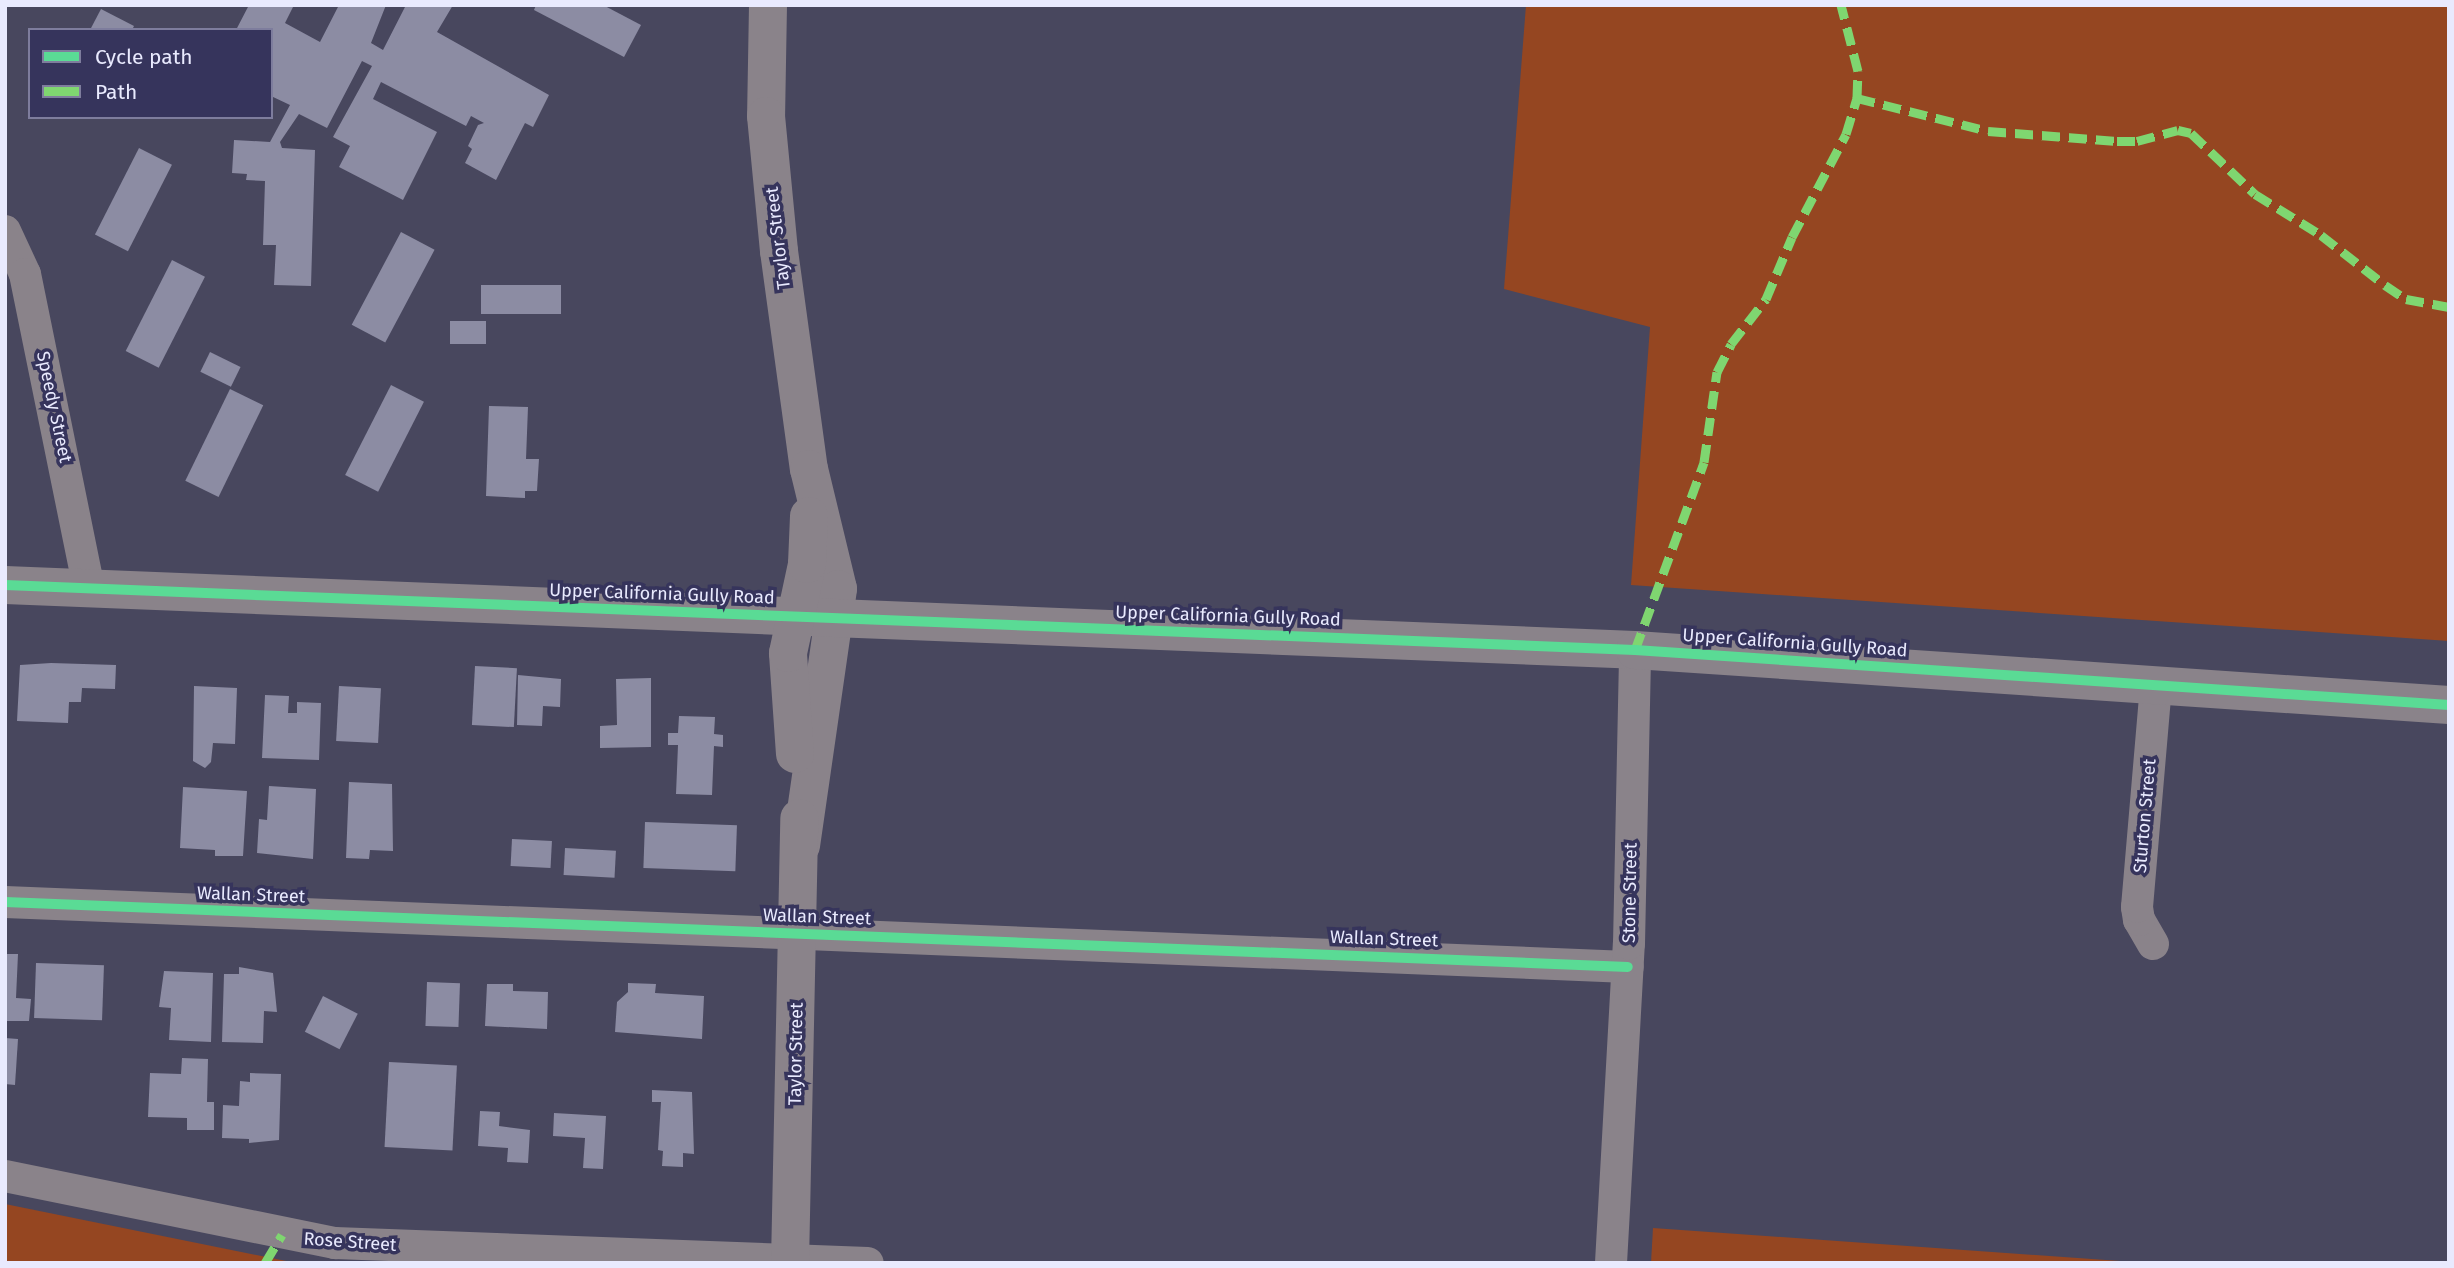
<!DOCTYPE html>
<html>
<head>
<meta charset="utf-8">
<style>
  body { margin:0 }
  #map { position:relative; width:2454px; height:1268px; overflow:hidden; background:#48475e; font-family:"Fira Sans",sans-serif }
  div>[style] { position:absolute }
  [style*='--x'] { left:calc(var(--x)*1px); top:calc(var(--y)*1px); width:calc(var(--w)*1px); rotate:calc(var(--a)*1deg) }
  .green>* { inset:0; background:#954621 }
  .building>* { inset:0; background:#8c8ca3; transform-origin:0 0 }
  .minor>* { height:32px; margin:-16px; padding:0 16px; transform-origin:16px; border-radius:16px; background:#8a838a }
  .tertiary>* { height:38px; margin:-19px; padding:0 19px; transform-origin:19px; border-radius:19px; background:#8a838a }
  .quiet>* { height:9px; margin-top:-4.5px; transform-origin:0; background:repeating-linear-gradient(90deg,#7fd670 0 18px,transparent 0 27px) }
  .cycleway>* { height:10px; margin:-5px; padding:0 5px; transform-origin:5px; border-radius:5px; background:#5adb95 }
  span { translate:-50% -50%; white-space:nowrap; text-align:center; line-height:1.15; -webkit-text-stroke:7px #36345c; paint-order:stroke }
  .street-label { font-size:18px; color:#e9eafe }
  .frame { position:absolute; inset:0; border:7px solid #e9eafe; pointer-events:none }
  .legend { position:absolute; left:28px; top:28px; width:245px; height:91px; box-sizing:border-box; background:#36345c; border:2px solid #7e7d9d; margin:0; padding:9px 12px; list-style:none; font-size:21px; color:#e9eafe }
  .legend li { display:flex; align-items:center; gap:14px; height:35px }
  .legend b { width:35px; border:2px solid #7e7d9d }
</style>
</head>
<body>
<div id="map">
  <div class="green">
    <div style="clip-path:polygon(1526px 5px,2449px 5px,2449px 641px,1631px 585px,1650px 327px,1504px 289px)"></div>
    <div style="clip-path:polygon(5px 1204px,296px 1263px,5px 1263px)"></div>
    <div style="clip-path:polygon(1653px 1228px,2148px 1263px,1651px 1263px)"></div>
  </div>
  <div class="building">
    <div style="clip-path:polygon(249px 5px,294px 5px,285px 23px,320px 42px,339px 5px,386px 5px,371px 43px,383px 50px,405px 7px,401px 5px,453px 5px,437px 32px,549px 95px,533px 127px,525px 123px,496px 180px,465px 163px,472px 149px,468px 146px,478px 125px,484px 123px,471px 116px,466px 126px,381px 82px,373px 99px,437px 132px,403px 200px,339px 167px,350px 146px,333px 137px,372px 66px,362px 61px,327px 128px,299px 114px,280px 142px,282px 148px,315px 150px,311px 286px,274px 285px,276px 245px,263px 245px,265px 181px,246px 180px,247px 174px,232px 173px,234px 140px,270px 142px,290px 105px,271px 96px,271px 30px,236px 30px)"></div>
    <div style="clip-path:polygon(536px 5px,603px 5px,641px 25px,624px 57px,534px 10px)"></div>
    <div style="clip-path:polygon(101px 9px,134px 26px,132px 30px,90px 30px)"></div>
    <div style="left:139px;top:148px;width:37px;height:97px;rotate:27deg"></div>
    <div style="left:401px;top:232px;width:38px;height:105px;rotate:28deg"></div>
    <div style="left:172px;top:260px;width:37px;height:102px;rotate:27deg"></div>
    <div style="left:481px;top:285px;width:80px;height:29px"></div>
    <div style="left:450px;top:321px;width:36px;height:23px"></div>
    <div style="left:210px;top:352px;width:34px;height:22px;rotate:26deg"></div>
    <div style="left:391px;top:385px;width:37px;height:101px;rotate:27deg"></div>
    <div style="left:230px;top:389px;width:37px;height:102px;rotate:26deg"></div>
    <div style="clip-path:polygon(489px 406px,528px 407px,526px 459px,539px 459px,537px 491px,525px 491px,525px 498px,486px 496px)"></div>
    <div style="clip-path:polygon(51px 663px,116px 665px,115px 689px,82px 688px,81px 702px,69px 702px,68px 723px,17px 721px,20px 665px)"></div>
    <div style="left:475px;top:666px;width:42px;height:59px;rotate:3deg"></div>
    <div style="clip-path:polygon(518px 675px,561px 679px,560px 707px,543px 706px,542px 726px,517px 725px)"></div>
    <div style="clip-path:polygon(651px 678px,651px 747px,600px 748px,600px 726px,617px 725px,616px 679px)"></div>
    <div style="clip-path:polygon(194px 686px,237px 688px,235px 744px,213px 743px,211px 762px,205px 768px,193px 761px)"></div>
    <div style="left:339px;top:686px;width:42px;height:55px;rotate:3deg"></div>
    <div style="clip-path:polygon(265px 695px,289px 696px,288px 713px,297px 713px,297px 702px,321px 703px,319px 760px,262px 758px)"></div>
    <div style="clip-path:polygon(679px 716px,715px 717px,714px 734px,723px 735px,723px 747px,714px 746px,712px 795px,676px 794px,678px 745px,668px 745px,668px 733px,678px 733px)"></div>
    <div style="clip-path:polygon(349px 782px,392px 784px,393px 851px,370px 850px,369px 859px,346px 858px)"></div>
    <div style="clip-path:polygon(269px 786px,316px 789px,313px 859px,257px 853px,259px 819px,267px 820px)"></div>
    <div style="clip-path:polygon(183px 787px,247px 791px,243px 856px,215px 856px,215px 850px,180px 848px)"></div>
    <div style="left:645px;top:822px;width:92px;height:46px;rotate:2deg"></div>
    <div style="left:512px;top:839px;width:40px;height:27px;rotate:3deg"></div>
    <div style="left:565px;top:848px;width:51px;height:27px;rotate:3deg"></div>
    <div style="clip-path:polygon(5px 954px,18px 954px,16px 998px,31px 999px,29px 1021px,5px 1021px)"></div>
    <div style="left:36px;top:963px;width:68px;height:55px;rotate:2deg"></div>
    <div style="clip-path:polygon(239px 967px,273px 973px,277px 1012px,264px 1011px,263px 1043px,222px 1042px,224px 974px,239px 974px)"></div>
    <div style="clip-path:polygon(164px 971px,213px 973px,211px 1042px,169px 1040px,171px 1008px,159px 1007px)"></div>
    <div style="left:427px;top:982px;width:33px;height:44px;rotate:2deg"></div>
    <div style="clip-path:polygon(628px 983px,656px 984px,655px 993px,704px 996px,702px 1039px,615px 1032px,617px 1002px,628px 992px)"></div>
    <div style="clip-path:polygon(487px 984px,513px 984px,513px 991px,548px 992px,547px 1029px,485px 1026px)"></div>
    <div style="left:323px;top:996px;width:39px;height:40px;rotate:27deg"></div>
    <div style="clip-path:polygon(5px 1038px,18px 1039px,15px 1085px,5px 1084px)"></div>
    <div style="clip-path:polygon(182px 1058px,208px 1059px,207px 1102px,214px 1102px,214px 1130px,187px 1130px,187px 1118px,148px 1117px,150px 1073px,181px 1074px)"></div>
    <div style="left:389px;top:1062px;width:68px;height:85px;rotate:3deg"></div>
    <div style="clip-path:polygon(250px 1073px,281px 1074px,279px 1140px,249px 1143px,249px 1139px,222px 1138px,223px 1105px,239px 1106px,240px 1081px,250px 1082px)"></div>
    <div style="clip-path:polygon(652px 1090px,692px 1092px,694px 1154px,683px 1153px,683px 1167px,662px 1166px,663px 1151px,658px 1150px,661px 1102px,652px 1102px)"></div>
    <div style="clip-path:polygon(480px 1111px,500px 1112px,499px 1126px,530px 1130px,528px 1163px,507px 1162px,508px 1148px,478px 1146px)"></div>
    <div style="clip-path:polygon(554px 1113px,606px 1116px,603px 1169px,583px 1168px,585px 1138px,553px 1136px)"></div>
  </div>
  <div class="minor">
    <div style="--x:5;--y:231;--w:47;--a:65.1"></div>
    <div style="--x:25;--y:274;--w:320;--a:78.5"></div>
    <div style="--x:5;--y:902;--w:1624;--a:2.29"></div>
    <div style="--x:2153;--y:944;--w:28;--a:-120"></div>
    <div style="--x:2139;--y:920;--w:13;--a:-99"></div>
    <div style="--x:2137;--y:907;--w:223;--a:-85.1"></div>
    <div style="--x:5;--y:1176;--w:337;--a:11.5"></div>
    <div style="--x:335;--y:1243;--w:533;--a:2.15"></div>
    <div style="--x:1611;--y:1263;--w:320;--a:-86.8"></div>
    <div style="--x:1629;--y:944;--w:294;--a:-88.8"></div>
  </div>
  <div class="tertiary">
    <div style="--x:768;--y:5;--w:111;--a:91"></div>
    <div style="--x:766;--y:116;--w:136;--a:84.5"></div>
    <div style="--x:779;--y:251;--w:220;--a:82.2"></div>
    <div style="--x:809;--y:469;--w:123;--a:76.4"></div>
    <div style="--x:838;--y:589;--w:259;--a:98.2"></div>
    <div style="--x:5;--y:585;--w:1631;--a:2.28"></div>
    <div style="--x:1635;--y:650;--w:816;--a:3.87"></div>
    <div style="--x:795;--y:754;--w:101;--a:-94"></div>
    <div style="--x:788;--y:653;--w:91;--a:-77.9"></div>
    <div style="--x:807;--y:564;--w:48;--a:-87.6"></div>
    <div style="--x:790;--y:1263;--w:445;--a:-88.8"></div>
  </div>
  <div class="quiet">
    <div style="--x:1857;--y:98;--w:135;--a:14.1"></div>
    <div style="--x:1988;--y:131;--w:129;--a:4.4"></div>
    <div style="--x:2117;--y:141;--w:20;--a:0"></div>
    <div style="--x:2137;--y:141;--w:42;--a:-15"></div>
    <div style="--x:2178;--y:130;--w:13;--a:13"></div>
    <div style="--x:2191;--y:133;--w:88;--a:43.6"></div>
    <div style="--x:2255;--y:194;--w:78;--a:31.8"></div>
    <div style="--x:2321;--y:235;--w:81;--a:38"></div>
    <div style="--x:2385;--y:285;--w:25;--a:34"></div>
    <div style="--x:2406;--y:299;--w:44;--a:10.5"></div>
    <div style="--x:1635;--y:650;--w:200;--a:-69.8"></div>
    <div style="--x:1704;--y:462;--w:91;--a:-81.8"></div>
    <div style="--x:1717;--y:372;--w:31;--a:-63"></div>
    <div style="--x:1731;--y:344;--w:57;--a:-52.1"></div>
    <div style="--x:1766;--y:299;--w:67;--a:-67.2"></div>
    <div style="--x:1792;--y:237;--w:116;--a:-62.3"></div>
    <div style="--x:1846;--y:134;--w:38;--a:-73"></div>
    <div style="--x:1857;--y:98;--w:27;--a:-88"></div>
    <div style="--x:1858;--y:71;--w:68;--a:-104.4"></div>
    <div style="--x:265;--y:1263;--w:33;--a:-59"></div>
  </div>
  <div class="cycleway">
    <div style="--x:5;--y:585;--w:1631;--a:2.28"></div>
    <div style="--x:1635;--y:650;--w:816;--a:3.87"></div>
    <div style="--x:5;--y:902;--w:1624;--a:2.29"></div>
  </div>
  <div class="street-label">
    <span style="left:778px;top:238px;rotate:-97deg">Taylor Street</span>
    <span style="left:54px;top:407px;rotate:78deg">Speedy Street</span>
    <span style="left:662px;top:594px;rotate:2deg">Upper California Gully Road</span>
    <span style="left:1228px;top:616px;rotate:2deg">Upper California Gully Road</span>
    <span style="left:1795px;top:643px;rotate:4deg">Upper California Gully Road</span>
    <span style="left:2145px;top:816px;rotate:-85deg">Sturton Street</span>
    <span style="left:1630px;top:893px;rotate:-89deg">Stone Street</span>
    <span style="left:251px;top:895px;rotate:2deg">Wallan Street</span>
    <span style="left:817px;top:917px;rotate:2deg">Wallan Street</span>
    <span style="left:1384px;top:939px;rotate:2deg">Wallan Street</span>
    <span style="left:796px;top:1054px;rotate:-89deg">Taylor Street</span>
    <span style="left:350px;top:1242px;rotate:4deg">Rose Street</span>
  </div>
  <div class="frame"></div>
  <ul class="legend">
  <li><b style="height:9px;background:#5adb95"></b>Cycle path</li>
  <li><b style="height:9px;background:#7fd670"></b>Path</li>
  </ul>
</div>
</body>
</html>
